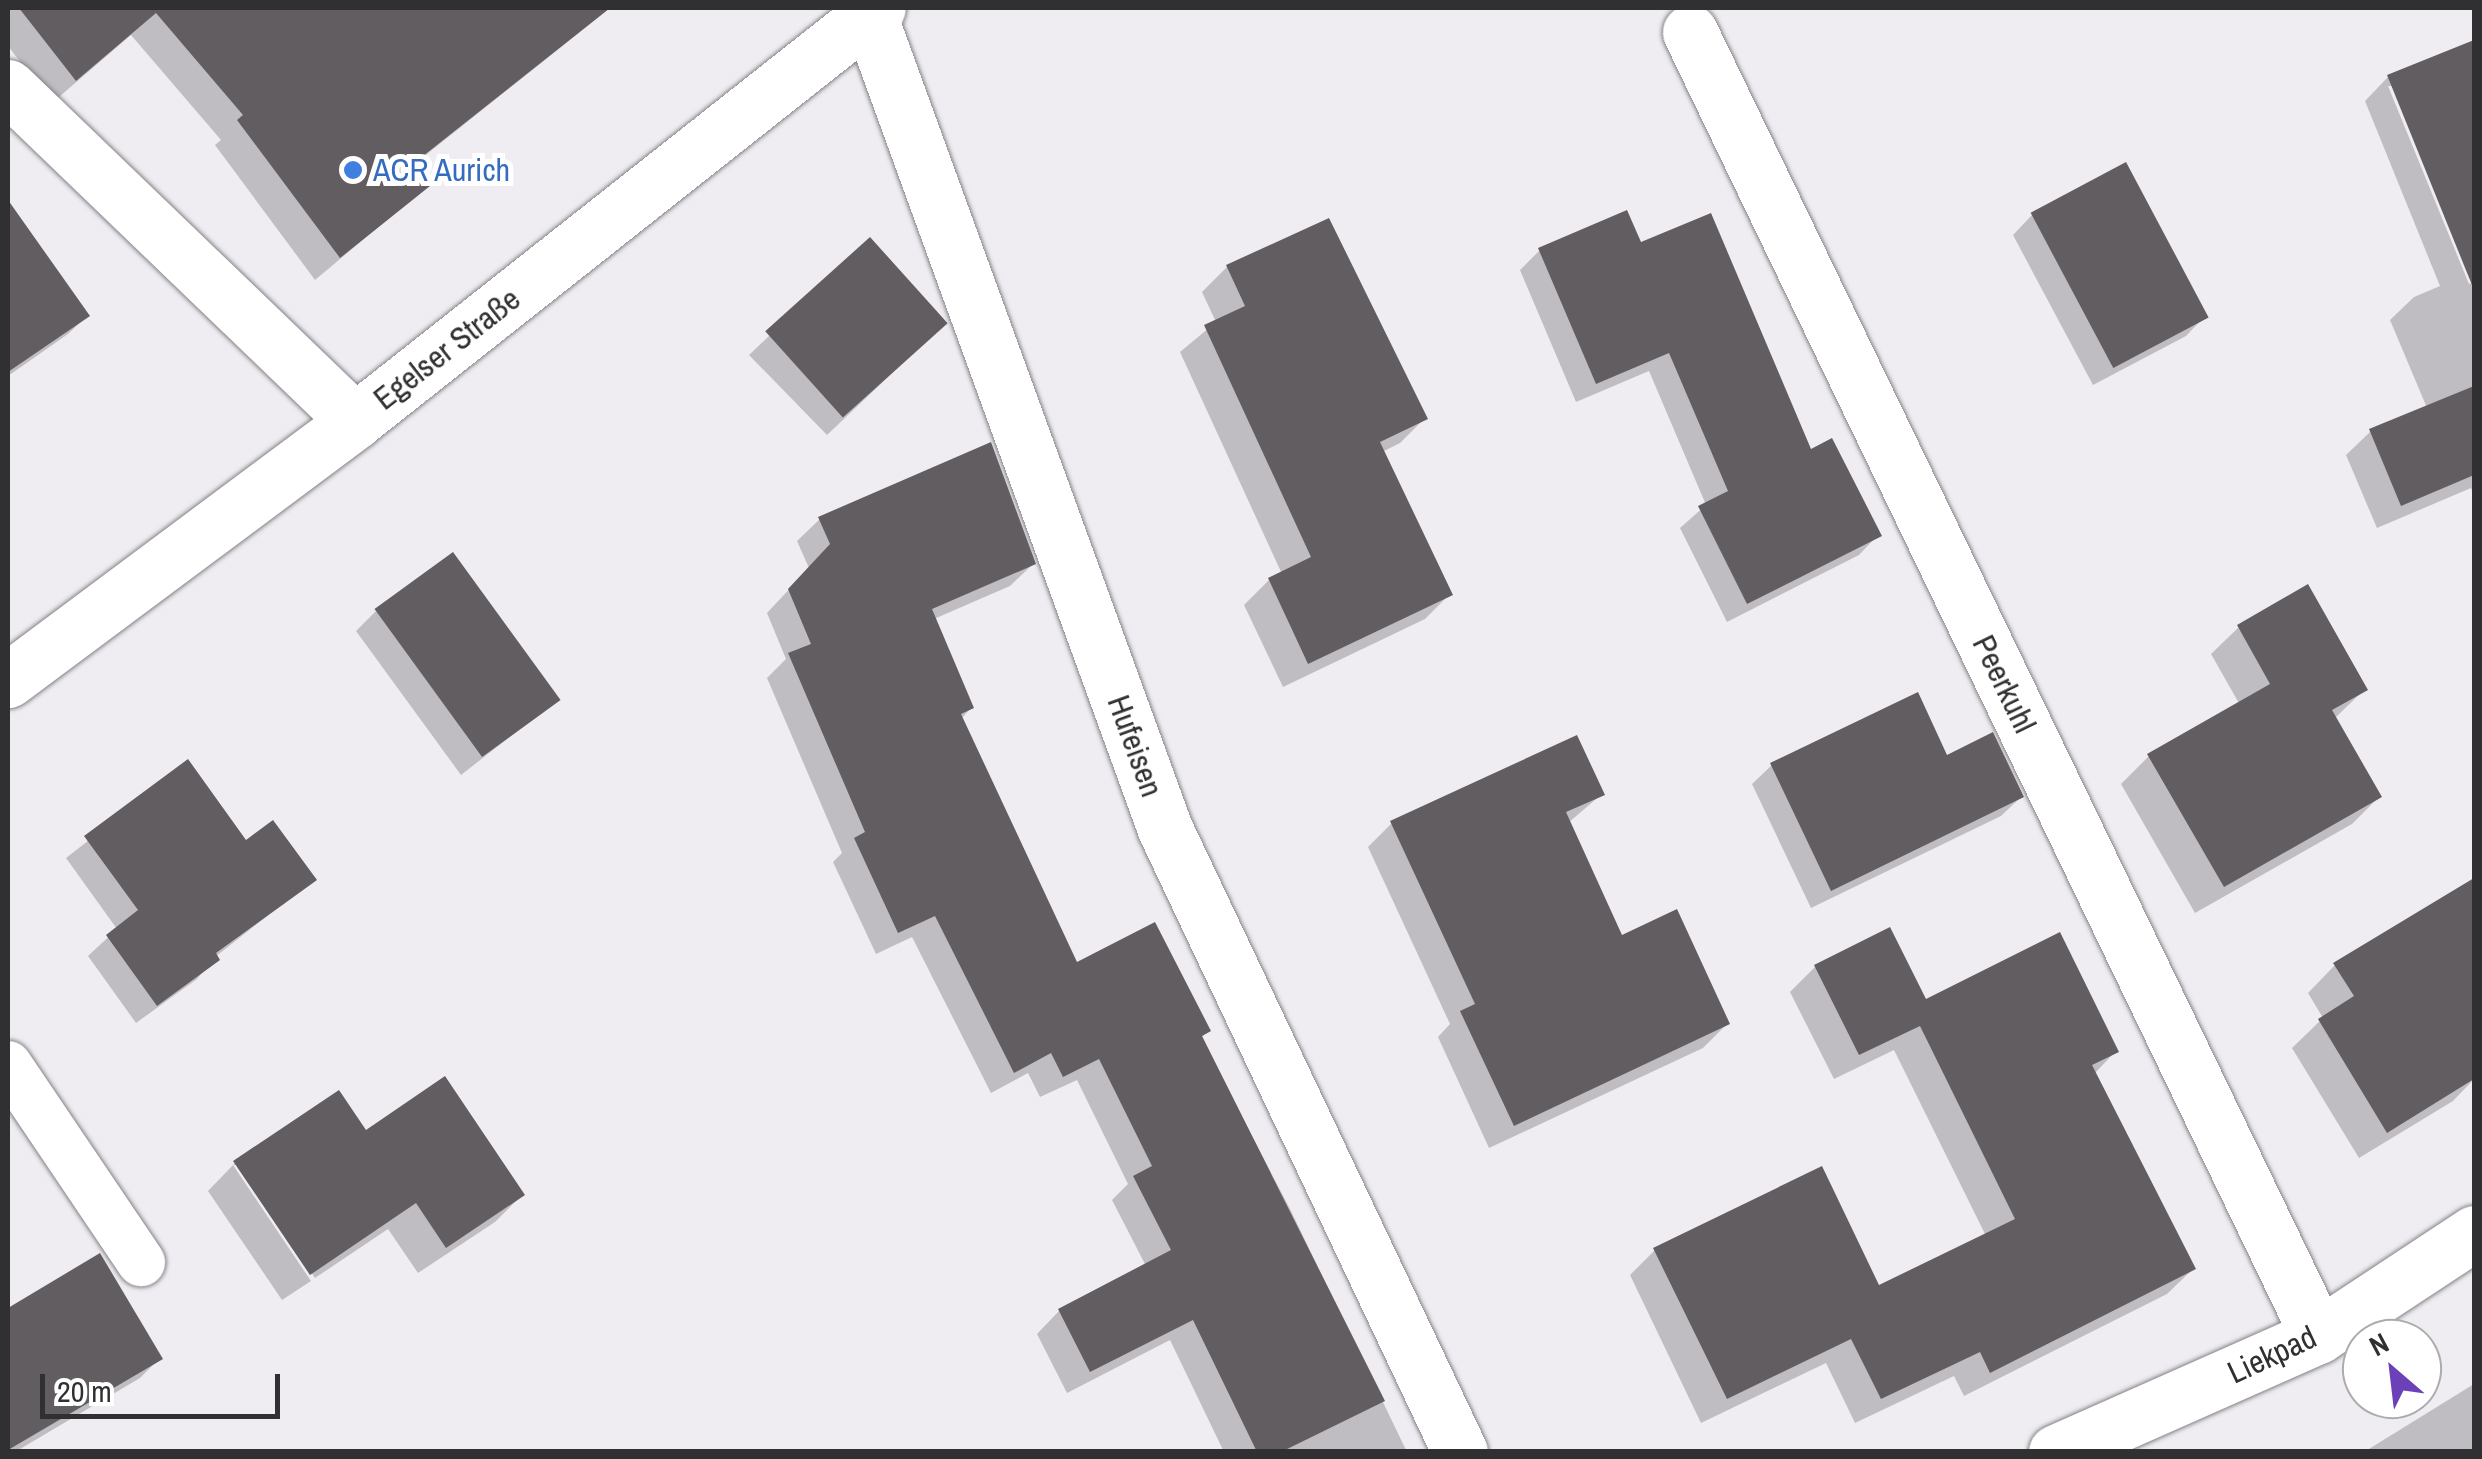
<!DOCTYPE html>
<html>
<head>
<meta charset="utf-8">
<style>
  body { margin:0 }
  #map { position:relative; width:2482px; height:1459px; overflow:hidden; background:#efedf2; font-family:"Archivo Narrow",sans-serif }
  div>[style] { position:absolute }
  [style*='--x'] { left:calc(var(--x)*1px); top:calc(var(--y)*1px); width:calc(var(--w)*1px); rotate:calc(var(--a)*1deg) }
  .shadow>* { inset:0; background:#0003 }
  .building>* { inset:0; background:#625d60; transform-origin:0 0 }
  .roads { filter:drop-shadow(0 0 2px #848286) drop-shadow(0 0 2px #848286) }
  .lane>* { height:48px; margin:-24px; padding:0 24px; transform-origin:24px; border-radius:24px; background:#fff }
  .street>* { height:55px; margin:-27.5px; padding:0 27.5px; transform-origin:27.5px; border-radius:27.5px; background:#fff }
  .secondary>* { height:55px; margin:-27.5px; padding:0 27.5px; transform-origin:27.5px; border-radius:27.5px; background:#fff }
  .dots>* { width:28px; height:28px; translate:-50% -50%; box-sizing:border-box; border:5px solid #fff; border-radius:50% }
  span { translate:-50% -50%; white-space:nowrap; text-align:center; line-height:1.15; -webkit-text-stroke:10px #fff; paint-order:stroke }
  .shop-label { font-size:32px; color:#366cbe }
  .left { translate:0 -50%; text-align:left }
  .street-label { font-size:32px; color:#302f31 }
  .frame { position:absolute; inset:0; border:10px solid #302f31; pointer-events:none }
  .north { position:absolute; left:2342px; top:1319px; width:100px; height:100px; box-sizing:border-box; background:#fff; border:2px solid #acacad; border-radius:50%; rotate:332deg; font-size:28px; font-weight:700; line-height:40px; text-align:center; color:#302f31 }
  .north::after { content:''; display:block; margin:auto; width:35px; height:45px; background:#6c40b8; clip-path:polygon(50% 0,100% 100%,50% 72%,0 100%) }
  .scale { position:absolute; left:40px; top:1374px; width:240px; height:45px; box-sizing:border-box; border:5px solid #302f31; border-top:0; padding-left:12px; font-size:30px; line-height:35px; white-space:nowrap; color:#302f31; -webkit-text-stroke:8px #fff; paint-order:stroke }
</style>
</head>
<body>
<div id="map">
  <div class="shadow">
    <div style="clip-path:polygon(8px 8px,406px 10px,610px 8px,417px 162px,432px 182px,315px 280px,215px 145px,221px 140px,131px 35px,52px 103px,8px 46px)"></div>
    <div style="clip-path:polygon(evenodd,2474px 42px,2474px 496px,2471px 488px,2377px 528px,2346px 455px,2370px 432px,2427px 408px,2390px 320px,2414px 297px,2440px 286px,2365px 101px,2388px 77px,2474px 42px,2388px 86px,2394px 86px,2474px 282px,2469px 284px,2388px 86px)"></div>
    <div style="clip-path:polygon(8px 212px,21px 224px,87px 316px,68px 334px,8px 376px)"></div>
    <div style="clip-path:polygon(2032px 215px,2205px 316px,2186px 336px,2093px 385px,2013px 235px)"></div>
    <div style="clip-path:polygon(1328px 221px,1425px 418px,1400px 443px,1382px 452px,1450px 594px,1425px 619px,1283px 687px,1244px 605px,1269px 580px,1282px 574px,1180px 352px,1216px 322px,1202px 292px,1227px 267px)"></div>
    <div style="clip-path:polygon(1639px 246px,1878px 535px,1859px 555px,1727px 622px,1680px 528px,1706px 505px,1649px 371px,1576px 402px,1520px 270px,1540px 250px)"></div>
    <div style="clip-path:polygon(769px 336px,925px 342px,827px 435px,749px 355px)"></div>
    <div style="clip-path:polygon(820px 519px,1033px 564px,1010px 586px,934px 619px,971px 708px,961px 719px,1076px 965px,1208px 1031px,1201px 1038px,1291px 1211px,1407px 1452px,1224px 1452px,1170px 1340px,1067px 1393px,1037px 1334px,1059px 1311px,1146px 1266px,1112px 1200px,1128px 1184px,1077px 1080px,1040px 1097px,1028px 1073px,991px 1093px,912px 937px,876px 954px,833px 862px,842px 853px,767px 678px,786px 659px,767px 613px,809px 568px,797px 541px)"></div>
    <div style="clip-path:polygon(376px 611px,557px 700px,461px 775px,356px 631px)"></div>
    <div style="clip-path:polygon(2239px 627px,2365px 689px,2334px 719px,2379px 797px,2352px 824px,2195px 913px,2121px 784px,2149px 756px,2240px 705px,2211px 654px)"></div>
    <div style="clip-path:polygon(1946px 758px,2021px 797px,2001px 816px,1811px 908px,1752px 784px,1772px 765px)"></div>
    <div style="clip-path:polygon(188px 763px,246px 844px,314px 879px,215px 957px,197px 979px,136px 1023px,88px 956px,117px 929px,66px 858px)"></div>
    <div style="clip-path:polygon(1602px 794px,1568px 823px,1621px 938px,1727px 1024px,1703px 1048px,1489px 1148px,1438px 1037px,1450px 1024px,1368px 847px,1392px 823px)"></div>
    <div style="clip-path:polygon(2474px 881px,2474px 1025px,2457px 1036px,2474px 1065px,2474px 1079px,2453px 1101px,2359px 1158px,2292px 1048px,2323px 1018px,2308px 993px,2335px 965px)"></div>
    <div style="clip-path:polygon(1815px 967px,1925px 1002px,2116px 1051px,2094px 1074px,2193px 1269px,2167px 1294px,1964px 1396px,1954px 1376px,1855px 1423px,1826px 1363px,1701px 1423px,1630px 1275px,1655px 1250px,1878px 1288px,1986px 1236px,1894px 1050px,1834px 1079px,1790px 992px)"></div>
    <div style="clip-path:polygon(365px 1134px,522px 1195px,495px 1222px,418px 1273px,388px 1229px,315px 1278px,239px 1165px,233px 1165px,311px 1281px,282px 1300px,208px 1191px,235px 1163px)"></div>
    <div style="clip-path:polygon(99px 1257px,159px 1359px,140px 1378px,15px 1452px,8px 1452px,8px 1311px)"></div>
    <div style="clip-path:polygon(2474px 1384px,2474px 1452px,2364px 1452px)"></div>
  </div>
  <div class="building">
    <div style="clip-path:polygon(19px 8px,610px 8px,418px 160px,435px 182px,340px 258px,237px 120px,243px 115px,156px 13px,76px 81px)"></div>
    <div style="clip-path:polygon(2474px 40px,2474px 284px,2472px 285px,2387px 75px)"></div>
    <div style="left:2126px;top:162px;width:176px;height:108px;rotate:62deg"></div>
    <div style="clip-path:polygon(8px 200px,90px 316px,8px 372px)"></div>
    <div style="clip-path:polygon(1627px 210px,1641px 242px,1711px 213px,1811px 449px,1832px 438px,1882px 536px,1747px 604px,1698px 506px,1728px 491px,1669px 353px,1596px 384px,1538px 248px)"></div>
    <div style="clip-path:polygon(1329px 218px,1428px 419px,1380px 442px,1453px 595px,1308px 664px,1268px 578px,1311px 557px,1204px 325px,1245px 306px,1226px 265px)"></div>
    <div style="left:870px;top:237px;width:116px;height:141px;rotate:48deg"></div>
    <div style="clip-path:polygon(2474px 386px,2474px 475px,2401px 506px,2369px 429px)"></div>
    <div style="clip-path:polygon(991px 442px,1036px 564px,932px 609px,974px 708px,961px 714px,1077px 962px,1155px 922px,1211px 1031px,1202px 1036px,1385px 1401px,1281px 1452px,1257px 1452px,1193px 1320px,1090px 1372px,1058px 1309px,1171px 1250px,1133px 1176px,1152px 1166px,1099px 1059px,1063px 1077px,1051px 1053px,1014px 1073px,935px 916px,898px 933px,854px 838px,865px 832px,788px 653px,811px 644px,788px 589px,830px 544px,818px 517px)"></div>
    <div style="left:453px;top:552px;width:183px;height:97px;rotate:54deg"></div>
    <div style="clip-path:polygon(2308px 584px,2368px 690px,2332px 710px,2382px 797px,2224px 887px,2147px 754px,2270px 684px,2237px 625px)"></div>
    <div style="clip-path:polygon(1918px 692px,1947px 755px,1993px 732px,2024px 797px,1831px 891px,1770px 763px)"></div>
    <div style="clip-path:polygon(1577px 735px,1605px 795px,1566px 812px,1622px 935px,1677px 909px,1730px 1024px,1514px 1126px,1460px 1011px,1475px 1004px,1390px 821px)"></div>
    <div style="clip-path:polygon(188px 759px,246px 840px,273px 820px,317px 880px,216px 953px,220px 960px,157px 1006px,106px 935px,138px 910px,84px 836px)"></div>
    <div style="clip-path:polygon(2474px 878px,2474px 1079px,2387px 1133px,2318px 1019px,2354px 996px,2333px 963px)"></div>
    <div style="clip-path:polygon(1890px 927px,1926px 999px,2060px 932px,2119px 1052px,2092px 1065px,2196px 1269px,1990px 1373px,1980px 1352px,1881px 1399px,1851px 1339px,1727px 1399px,1653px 1248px,1822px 1166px,1879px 1285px,2015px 1219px,1920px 1026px,1859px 1055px,1814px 965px)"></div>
    <div style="clip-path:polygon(445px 1076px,525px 1195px,446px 1248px,416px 1203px,310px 1275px,233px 1161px,339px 1090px,366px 1130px)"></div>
    <div style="clip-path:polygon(100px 1253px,163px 1359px,8px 1450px,8px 1308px)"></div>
  </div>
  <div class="roads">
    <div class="lane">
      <div style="--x:8;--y:1065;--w:238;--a:56"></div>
    </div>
    <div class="street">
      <div style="--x:869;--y:15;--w:866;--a:70.02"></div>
      <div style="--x:1165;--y:829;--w:689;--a:64.66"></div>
      <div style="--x:1690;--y:32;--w:1447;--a:64.28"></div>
      <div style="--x:8;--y:87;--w:482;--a:43.9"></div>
      <div style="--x:2056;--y:1452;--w:287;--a:-23.9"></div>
      <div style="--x:2318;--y:1336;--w:187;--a:-33.4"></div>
    </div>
    <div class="secondary">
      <div style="--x:8;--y:680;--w:433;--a:-36.7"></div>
      <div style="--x:355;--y:421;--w:666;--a:-38.3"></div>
    </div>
  </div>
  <div class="dots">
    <div style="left:353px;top:170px;background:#3f7fe0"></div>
  </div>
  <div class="shop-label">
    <span class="left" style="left:373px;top:170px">ACR Aurich</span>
  </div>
  <div class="street-label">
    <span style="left:447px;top:349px;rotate:-38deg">Egelser Straße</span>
    <span style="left:2004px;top:684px;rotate:64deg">Peerkuhl</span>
    <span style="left:1135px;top:746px;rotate:70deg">Hufeisen</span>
    <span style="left:2272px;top:1355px;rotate:-25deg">Liekpad</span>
  </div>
  <div class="frame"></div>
  <div class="north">N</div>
  <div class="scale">20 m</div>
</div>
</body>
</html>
